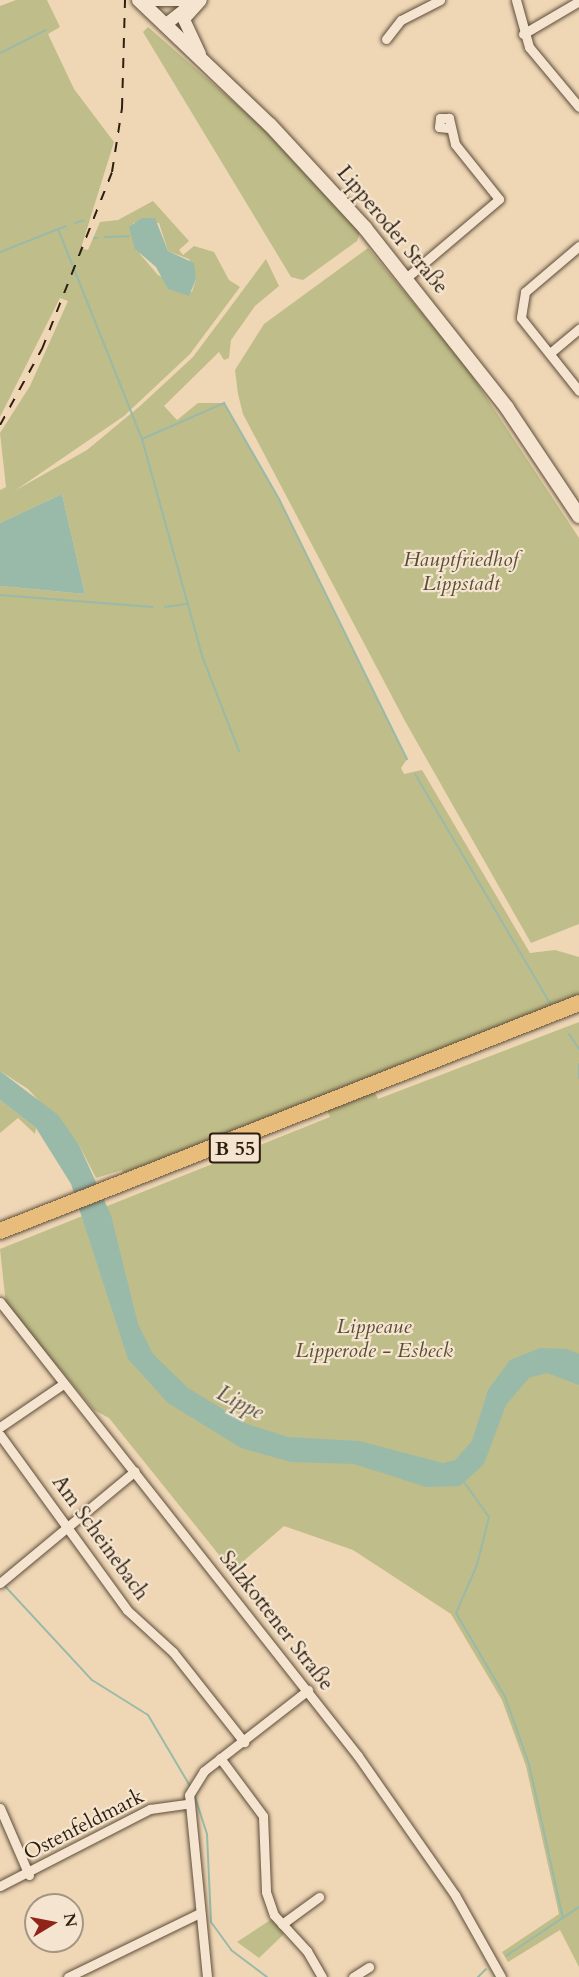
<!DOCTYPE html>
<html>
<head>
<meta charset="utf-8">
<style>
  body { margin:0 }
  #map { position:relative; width:579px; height:1977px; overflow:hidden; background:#efd7b6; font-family:Cardo,serif }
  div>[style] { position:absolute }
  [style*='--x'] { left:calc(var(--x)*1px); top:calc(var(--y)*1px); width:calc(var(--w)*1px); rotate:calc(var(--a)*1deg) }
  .green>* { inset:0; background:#bfbd89 }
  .water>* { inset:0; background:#9abaa9 }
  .stream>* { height:2px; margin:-1px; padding:0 1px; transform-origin:1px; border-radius:1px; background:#9abaa9 }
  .roads { filter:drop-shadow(0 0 2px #5e4d3a) drop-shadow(0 0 2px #5e4d3a) }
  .minor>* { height:9px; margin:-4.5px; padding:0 4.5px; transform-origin:4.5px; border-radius:4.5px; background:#f5e5d0 }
  .tertiary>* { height:12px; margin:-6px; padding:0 6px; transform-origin:6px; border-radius:6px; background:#f5e5d0 }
  .secondary>* { height:14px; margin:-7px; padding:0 7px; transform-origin:7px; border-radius:7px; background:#f5e5d0 }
  .trunk>* { height:16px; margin:-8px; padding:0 8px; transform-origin:8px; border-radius:8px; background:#e8bc7b }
  .rail>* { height:2px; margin-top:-1px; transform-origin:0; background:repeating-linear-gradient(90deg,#2d1f10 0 10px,transparent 0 20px) }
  span { translate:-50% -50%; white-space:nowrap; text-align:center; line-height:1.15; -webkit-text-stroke:4.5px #f5e5d0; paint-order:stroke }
  .shield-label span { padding:2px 4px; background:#f5e5d0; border:2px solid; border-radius:4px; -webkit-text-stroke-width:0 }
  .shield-label { font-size:20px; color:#2d1f10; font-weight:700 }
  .street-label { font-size:21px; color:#2d1f10 }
  .park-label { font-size:21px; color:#594e34; font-style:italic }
  .water-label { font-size:22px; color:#4e4e3e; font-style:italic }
  .north { position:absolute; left:24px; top:1893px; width:60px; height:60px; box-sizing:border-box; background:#f5e5d0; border:2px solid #a59683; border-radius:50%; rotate:80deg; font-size:16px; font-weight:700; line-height:24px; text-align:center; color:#2d1f10 }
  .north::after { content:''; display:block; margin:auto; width:21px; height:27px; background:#8f2418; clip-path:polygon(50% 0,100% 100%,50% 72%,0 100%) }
</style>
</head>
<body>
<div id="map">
  <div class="green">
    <div style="clip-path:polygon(evenodd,16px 0,47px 0,60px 27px,48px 34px,74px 89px,114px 142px,81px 248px,88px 250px,100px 222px,118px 220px,153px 201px,189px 241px,179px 250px,183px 255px,194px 246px,214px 252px,229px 280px,240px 287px,190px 354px,124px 416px,16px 490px,87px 450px,140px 406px,193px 357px,266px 259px,279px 286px,255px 306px,231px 340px,229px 358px,224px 360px,219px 352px,164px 406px,177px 420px,198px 403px,224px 403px,279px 499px,407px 759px,401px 768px,404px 774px,422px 770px,530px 953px,555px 950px,579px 957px,579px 997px,370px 1082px,378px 1099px,579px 1022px,579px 1967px,560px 1930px,508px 1962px,502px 1952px,559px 1914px,526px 1766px,502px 1700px,451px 1614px,353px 1550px,284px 1526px,232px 1571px,109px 1418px,94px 1410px,6px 1305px,0 1249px,330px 1117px,323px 1101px,124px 1178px,122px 1170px,96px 1178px,79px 1145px,28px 1089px,0 1071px,0 586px,85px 594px,62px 494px,0 523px,0 490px,6px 487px,0 433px,30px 386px,68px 301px,60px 298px,0 417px,0 6px,16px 0,133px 223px,159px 223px,168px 251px,189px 259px,196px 279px,192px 292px,158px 275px,140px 254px,133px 223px)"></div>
    <div style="clip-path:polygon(148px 27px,266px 130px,360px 232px,357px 241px,303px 280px,291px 277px,143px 32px)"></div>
    <div style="clip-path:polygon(368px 248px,465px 365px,579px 538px,579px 924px,531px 943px,405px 721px,243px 414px,238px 394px,235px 370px,264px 324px)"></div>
    <div style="clip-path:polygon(0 1100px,36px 1128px,35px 1134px,18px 1118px,0 1133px)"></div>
    <div style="clip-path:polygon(272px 1919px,284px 1934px,259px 1958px,237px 1942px)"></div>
  </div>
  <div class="water">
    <div style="clip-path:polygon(142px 218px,155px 218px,168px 251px,194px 263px,196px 279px,189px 296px,168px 289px,156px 267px,135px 249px,129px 227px)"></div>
    <div style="clip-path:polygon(62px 494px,85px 594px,0 586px,0 523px)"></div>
    <div style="clip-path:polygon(0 1071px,58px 1115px,79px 1145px,111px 1215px,138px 1324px,153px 1354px,188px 1388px,247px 1424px,288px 1437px,359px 1441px,443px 1463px,455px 1460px,472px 1441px,488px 1390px,510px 1360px,540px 1348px,567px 1349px,579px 1354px,579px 1385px,547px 1373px,529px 1378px,506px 1405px,484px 1464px,460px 1486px,426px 1487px,354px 1464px,291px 1462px,241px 1448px,168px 1403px,128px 1359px,71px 1184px,36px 1128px,0 1100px)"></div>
  </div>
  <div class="stream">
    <div style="--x:0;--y:53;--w:51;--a:-26.6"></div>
    <div style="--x:75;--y:223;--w:9;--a:-18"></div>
    <div style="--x:58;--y:229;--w:226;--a:68.2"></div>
    <div style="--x:142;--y:439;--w:225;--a:74.5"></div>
    <div style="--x:202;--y:656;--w:102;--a:68.7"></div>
    <div style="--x:105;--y:237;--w:24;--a:-2"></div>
    <div style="--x:94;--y:238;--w:3;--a:0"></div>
    <div style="--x:0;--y:252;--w:71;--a:-21.5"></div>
    <div style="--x:142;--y:439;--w:90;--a:-23.7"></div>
    <div style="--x:224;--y:403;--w:111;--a:60.2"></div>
    <div style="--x:279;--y:499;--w:290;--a:63.8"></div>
    <div style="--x:0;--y:595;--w:153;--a:4.5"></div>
    <div style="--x:165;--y:607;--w:21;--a:-8"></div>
    <div style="--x:415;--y:774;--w:266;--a:59.5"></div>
    <div style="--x:569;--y:1034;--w:18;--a:56"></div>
    <div style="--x:579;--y:1064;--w:14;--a:90"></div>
    <div style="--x:464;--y:1482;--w:43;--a:54.5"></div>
    <div style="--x:489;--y:1517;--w:49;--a:104"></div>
    <div style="--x:477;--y:1565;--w:52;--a:113.6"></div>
    <div style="--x:456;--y:1613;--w:97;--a:59.7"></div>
    <div style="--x:505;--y:1697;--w:71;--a:70.3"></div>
    <div style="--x:529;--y:1764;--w:158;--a:77.6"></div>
    <div style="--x:3;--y:1584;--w:131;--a:47.2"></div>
    <div style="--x:92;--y:1680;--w:66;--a:32"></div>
    <div style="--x:148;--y:1715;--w:82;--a:59.4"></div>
    <div style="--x:194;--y:1794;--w:42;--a:72"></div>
    <div style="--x:207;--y:1834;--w:88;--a:87.4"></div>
    <div style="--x:211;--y:1922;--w:34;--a:54"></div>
    <div style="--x:231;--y:1950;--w:45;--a:36.9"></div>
    <div style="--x:506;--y:1956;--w:88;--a:-33.9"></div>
    <div style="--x:478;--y:1977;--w:11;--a:-45"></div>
  </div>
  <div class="roads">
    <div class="minor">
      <div style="--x:516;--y:0;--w:49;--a:74.5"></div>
      <div style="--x:529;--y:47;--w:78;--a:50.2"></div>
      <div style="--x:523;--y:34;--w:65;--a:-30.5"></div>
      <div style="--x:386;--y:39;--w:24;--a:-52"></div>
      <div style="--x:401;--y:20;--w:44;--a:-27.1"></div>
      <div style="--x:579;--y:246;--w:71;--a:139.6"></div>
      <div style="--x:525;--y:292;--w:26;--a:99"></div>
      <div style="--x:521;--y:318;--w:93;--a:51.5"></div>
      <div style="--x:406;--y:278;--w:122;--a:-40.3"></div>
      <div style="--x:499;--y:199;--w:70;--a:-128.7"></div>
      <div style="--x:455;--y:144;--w:27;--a:-103"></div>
      <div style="--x:449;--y:118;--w:9;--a:180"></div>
      <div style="--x:440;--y:118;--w:9;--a:96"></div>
      <div style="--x:439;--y:127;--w:9;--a:6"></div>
      <div style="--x:550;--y:353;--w:38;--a:-40"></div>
      <div style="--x:0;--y:1302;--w:578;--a:51.74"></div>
      <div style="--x:358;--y:1756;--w:169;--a:55.1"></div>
      <div style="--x:455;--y:1895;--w:94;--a:60.7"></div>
      <div style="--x:0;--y:1427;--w:76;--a:-34.3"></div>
      <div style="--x:0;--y:1435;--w:216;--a:54"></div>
      <div style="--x:127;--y:1610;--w:62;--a:42.4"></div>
      <div style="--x:173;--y:1652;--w:115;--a:51.7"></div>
      <div style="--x:0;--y:1583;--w:175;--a:-39.7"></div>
      <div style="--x:220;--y:1758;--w:72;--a:53.4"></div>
      <div style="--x:263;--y:1816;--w:76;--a:87.7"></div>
      <div style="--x:266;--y:1892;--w:24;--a:71"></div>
      <div style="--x:274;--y:1915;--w:49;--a:47.5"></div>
      <div style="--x:307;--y:1951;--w:30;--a:60"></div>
      <div style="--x:0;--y:1808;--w:73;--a:66.6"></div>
      <div style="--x:0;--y:1886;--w:169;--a:-27.2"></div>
      <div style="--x:150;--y:1809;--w:37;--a:-8"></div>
      <div style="--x:282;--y:1924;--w:46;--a:-36.1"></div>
      <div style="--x:68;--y:1977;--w:147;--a:-25.9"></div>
      <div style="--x:207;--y:1977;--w:183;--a:-95.6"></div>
      <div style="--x:189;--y:1795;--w:28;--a:-58"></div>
      <div style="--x:204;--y:1771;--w:132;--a:-37.9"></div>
      <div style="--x:353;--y:1977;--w:19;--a:-32"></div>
    </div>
    <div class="tertiary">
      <div style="--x:154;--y:0;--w:27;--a:0"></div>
      <div style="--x:165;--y:25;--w:34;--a:-38"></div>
      <div style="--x:200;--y:54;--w:38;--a:-115"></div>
      <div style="--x:184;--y:19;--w:25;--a:-48"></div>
    </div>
    <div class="secondary">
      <div style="--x:139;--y:0;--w:181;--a:43.7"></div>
      <div style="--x:270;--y:125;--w:140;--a:47.3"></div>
      <div style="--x:365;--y:228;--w:229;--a:51.7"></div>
      <div style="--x:507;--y:408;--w:130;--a:56.3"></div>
    </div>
    <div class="trunk">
      <div style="--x:0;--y:1231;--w:622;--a:-21.49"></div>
    </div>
  </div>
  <div class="rail">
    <div style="--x:0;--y:425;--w:87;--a:-61.1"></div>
    <div style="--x:42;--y:349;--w:190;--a:-68.4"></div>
    <div style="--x:112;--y:172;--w:65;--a:-81.1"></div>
    <div style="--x:122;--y:108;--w:108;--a:-88.4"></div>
  </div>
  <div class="shield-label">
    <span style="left:235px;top:1148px">B 55</span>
  </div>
  <div class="street-label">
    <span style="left:392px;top:230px;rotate:50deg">Lipperoder Straße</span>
    <span style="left:100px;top:1538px;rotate:54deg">Am Scheinebach</span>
    <span style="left:276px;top:1621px;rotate:52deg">Salzkottener Straße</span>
    <span style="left:84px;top:1825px;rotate:-27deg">Ostenfeldmark</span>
  </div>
  <div class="park-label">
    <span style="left:461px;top:572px">Hauptfriedhof<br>Lippstadt</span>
    <span style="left:374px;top:1339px">Lippeaue<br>Lipperode - Esbeck</span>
  </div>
  <div class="water-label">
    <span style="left:240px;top:1403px;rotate:27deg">Lippe</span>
  </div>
  <div class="north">N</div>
</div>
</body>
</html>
